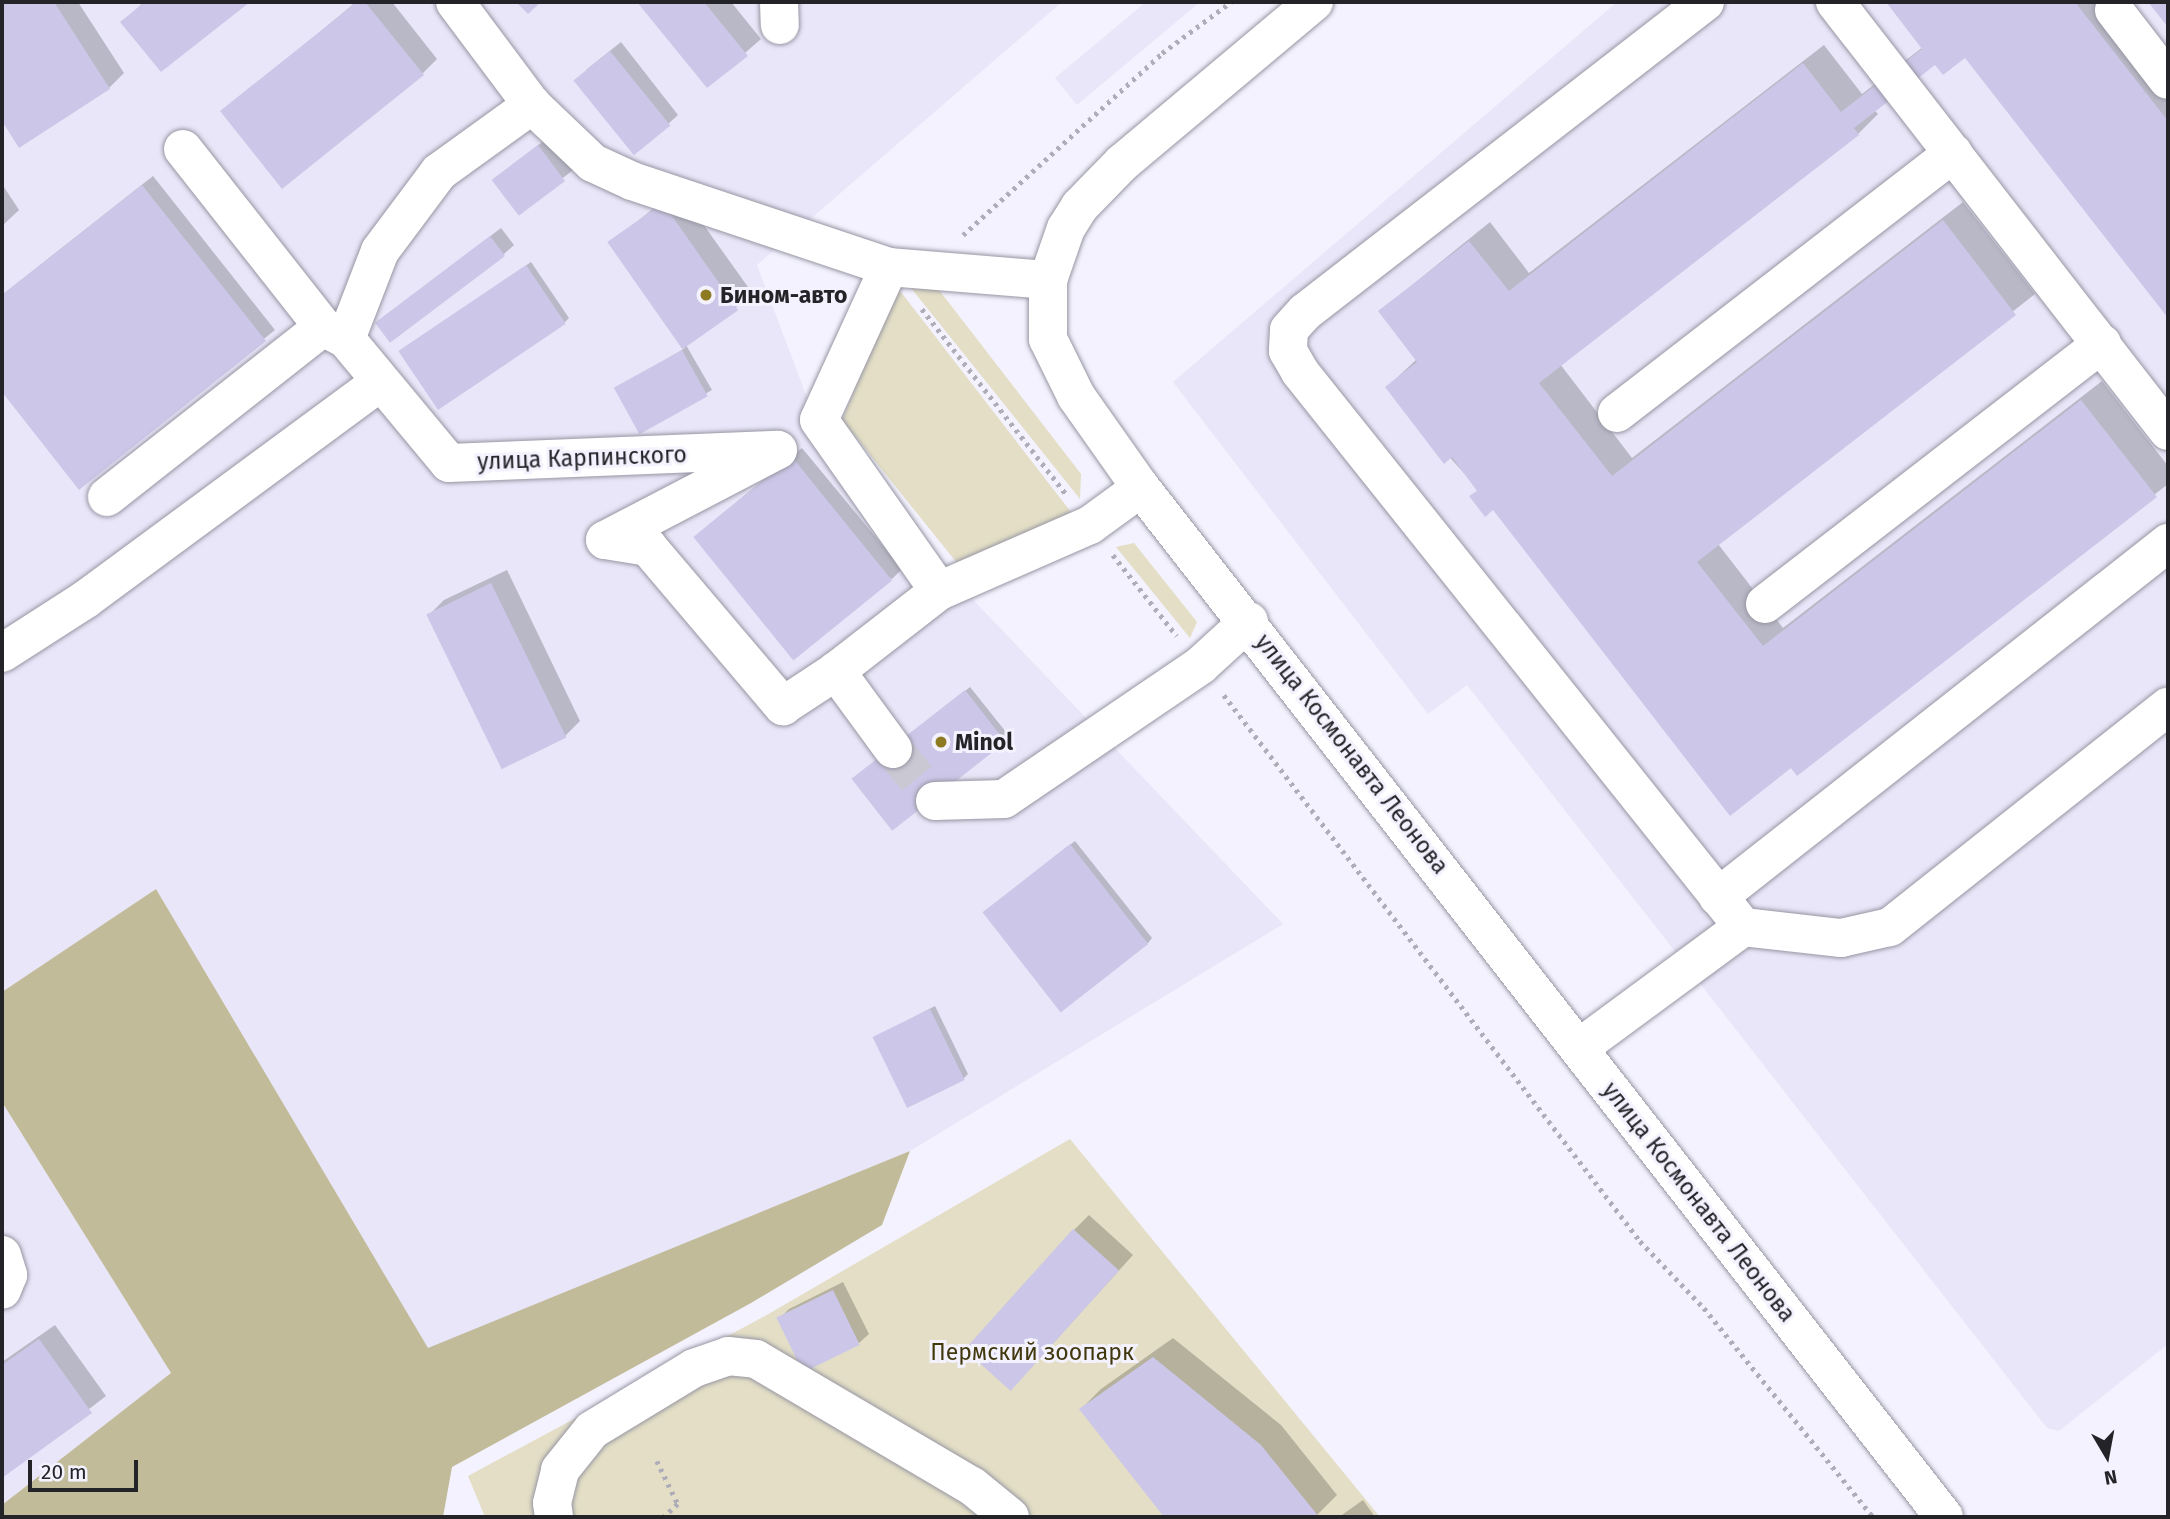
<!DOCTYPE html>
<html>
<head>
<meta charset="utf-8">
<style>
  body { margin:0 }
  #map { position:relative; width:2170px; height:1519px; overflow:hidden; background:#f3f2fe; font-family:"Fira Sans",sans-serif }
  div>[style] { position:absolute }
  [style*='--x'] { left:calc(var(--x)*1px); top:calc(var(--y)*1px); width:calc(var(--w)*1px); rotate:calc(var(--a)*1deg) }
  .built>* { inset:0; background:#e8e6f8 }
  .green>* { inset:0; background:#e3dec5 }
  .forest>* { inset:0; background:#c2bb9a }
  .shadow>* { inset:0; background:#0003; transform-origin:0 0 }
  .building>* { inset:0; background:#ccc7e8; transform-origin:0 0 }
  .minor-tunnel>* { height:38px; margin-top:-19px; transform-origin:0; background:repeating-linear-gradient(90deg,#cac9d3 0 38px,transparent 0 57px) }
  .path>* { height:4.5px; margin-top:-2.25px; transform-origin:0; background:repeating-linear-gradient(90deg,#afaeb8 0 3.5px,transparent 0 8.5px) }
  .roads { filter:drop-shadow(0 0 2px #9796a3) drop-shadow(0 0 2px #9796a3) }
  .minor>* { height:38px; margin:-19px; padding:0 19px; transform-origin:19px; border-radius:19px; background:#fff }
  .major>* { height:38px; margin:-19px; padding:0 19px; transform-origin:19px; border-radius:19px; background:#fff }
  .dots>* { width:19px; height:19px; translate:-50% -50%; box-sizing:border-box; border:4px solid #f3f2fe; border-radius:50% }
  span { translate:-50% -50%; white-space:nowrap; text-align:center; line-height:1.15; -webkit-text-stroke:6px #f3f2fe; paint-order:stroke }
  .poi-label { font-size:23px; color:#242328; font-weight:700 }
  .left { translate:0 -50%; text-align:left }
  .street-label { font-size:23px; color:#242328 }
  .park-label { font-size:23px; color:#41380d }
  .frame { position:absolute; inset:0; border:4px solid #242328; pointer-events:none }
  .north { position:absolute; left:2072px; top:1421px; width:70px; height:70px; -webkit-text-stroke:5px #f3f2fe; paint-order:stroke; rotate:170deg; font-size:19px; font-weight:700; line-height:28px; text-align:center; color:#242328 }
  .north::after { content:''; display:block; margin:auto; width:24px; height:32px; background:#242328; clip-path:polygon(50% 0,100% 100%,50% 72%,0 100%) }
  .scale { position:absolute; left:28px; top:1460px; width:110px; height:32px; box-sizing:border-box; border:4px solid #242328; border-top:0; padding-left:9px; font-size:21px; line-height:24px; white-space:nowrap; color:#242328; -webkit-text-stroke:5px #f3f2fe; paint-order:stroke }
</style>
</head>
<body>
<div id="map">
  <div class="built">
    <div style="clip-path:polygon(2px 2px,1062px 2px,757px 265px,825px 445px,1283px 924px,910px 1151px,428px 1349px,156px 889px,2px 992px)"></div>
    <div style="clip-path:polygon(1146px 2px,1200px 2px,1077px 105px,1055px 78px)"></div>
    <div style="clip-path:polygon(1617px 2px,2168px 2px,2168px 1344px,2059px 1431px,2047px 1428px,1467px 685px,1428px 714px,1173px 382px)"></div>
    <div style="clip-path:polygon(2px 1102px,171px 1373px,2px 1505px)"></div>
  </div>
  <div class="green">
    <div style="clip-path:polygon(907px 283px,939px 290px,1081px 474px,1080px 499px)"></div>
    <div style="clip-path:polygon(897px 287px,1074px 516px,957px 563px,842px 420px)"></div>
    <div style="clip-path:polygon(1134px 543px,1197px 622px,1190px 638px,1116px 547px)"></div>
    <div style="clip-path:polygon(1070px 1139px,1380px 1517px,485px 1517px,468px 1476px,765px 1316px)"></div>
  </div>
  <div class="forest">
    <div style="clip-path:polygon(156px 889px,428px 1348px,910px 1151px,882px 1225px,751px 1303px,452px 1467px,443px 1517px,2px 1517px,2px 1505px,171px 1373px,2px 1102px,2px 992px)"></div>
  </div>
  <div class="shadow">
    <div style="clip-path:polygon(2px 2px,78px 2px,124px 73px,109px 88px,19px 145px,2px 118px)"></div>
    <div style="clip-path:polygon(144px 2px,247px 2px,161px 70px,122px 22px)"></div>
    <div style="clip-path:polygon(356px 2px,392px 2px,437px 59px,422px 74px,223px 112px)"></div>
    <div style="clip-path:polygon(639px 2px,731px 2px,761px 39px,707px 86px)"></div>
    <div style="clip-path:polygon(1889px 2px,2102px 2px,2168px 87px,2168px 315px,1966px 55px,1935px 62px,1874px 110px,1878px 114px,1858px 134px,1560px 364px,1632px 458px,1963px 202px,2035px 294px,1718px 544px,1783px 628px,2102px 381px,2168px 466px,2168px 484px,1797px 773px,1479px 490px,1387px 387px,1417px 359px,1380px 311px,1490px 222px,1529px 273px,1824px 45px,1862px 94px,1923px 47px)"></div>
    <div style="clip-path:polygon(621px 42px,678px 115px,668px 124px,586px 70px)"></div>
    <div style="left:549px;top:137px;width:41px;height:70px;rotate:53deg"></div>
    <div style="clip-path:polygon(153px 176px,275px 330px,79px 487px,2px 389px,2px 295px)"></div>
    <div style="clip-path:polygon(2px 184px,19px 210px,2px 226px)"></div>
    <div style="clip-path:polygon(678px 189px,753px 294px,686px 345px,712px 390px,642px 431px,617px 389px,685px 348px,610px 243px)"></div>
    <div style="clip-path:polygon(501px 228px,514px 245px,504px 254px,377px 322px)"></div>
    <div style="clip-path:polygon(531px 262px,569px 318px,565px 322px,406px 348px)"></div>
    <div style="clip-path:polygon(802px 448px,902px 569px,892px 579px,705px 528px)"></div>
    <div style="clip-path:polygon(507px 570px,580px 721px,565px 736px,502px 766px,429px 615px,444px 600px)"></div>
    <div style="clip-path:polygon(970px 687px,1010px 737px,1005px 741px,859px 776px)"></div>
    <div style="clip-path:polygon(1075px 841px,1152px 938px,1148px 943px,989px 908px)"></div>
    <div style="clip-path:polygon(935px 1006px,968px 1074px,963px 1079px,875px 1037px)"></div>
    <div style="clip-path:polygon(1089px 1215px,1133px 1255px,1026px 1373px,1074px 1230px)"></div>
    <div style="clip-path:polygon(843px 1282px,869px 1334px,859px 1343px,779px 1319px,789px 1309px)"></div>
    <div style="clip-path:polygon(55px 1325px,106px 1396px,2px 1476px,2px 1362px)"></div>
    <div style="clip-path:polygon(1173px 1338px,1281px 1425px,1337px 1495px,1317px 1515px,1167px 1517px,1081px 1409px,1101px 1389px)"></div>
    <div style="clip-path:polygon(1363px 1500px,1375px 1517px,1339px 1517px)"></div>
  </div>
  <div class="building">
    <div style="clip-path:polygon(2px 2px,54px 2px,110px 89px,19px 148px,2px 121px)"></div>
    <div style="clip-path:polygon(145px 2px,250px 2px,161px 72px,120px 22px)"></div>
    <div style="clip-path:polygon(357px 2px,365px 2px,424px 75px,282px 189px,220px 111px)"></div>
    <div style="clip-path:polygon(516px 2px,541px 2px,528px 14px)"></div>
    <div style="clip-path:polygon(637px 2px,704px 2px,748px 56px,707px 88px)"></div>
    <div style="clip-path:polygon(1886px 2px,2075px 2px,2168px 121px,2168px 318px,1965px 58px,1943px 75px,1935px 65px,1854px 128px,1859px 135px,1539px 383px,1612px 476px,1943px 220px,2016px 315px,1697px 562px,1763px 646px,2081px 400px,2157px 497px,1797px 776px,1791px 768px,1730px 816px,1493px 510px,1485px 517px,1469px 496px,1477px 491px,1452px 457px,1444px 464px,1385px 387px,1417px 362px,1378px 311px,1469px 241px,1509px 291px,1803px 63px,1841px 112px,1922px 49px)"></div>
    <div style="clip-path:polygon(2148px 2px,2168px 2px,2168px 27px)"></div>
    <div style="left:610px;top:51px;width:96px;height:47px;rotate:51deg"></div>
    <div style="left:538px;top:145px;width:45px;height:58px;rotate:53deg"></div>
    <div style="clip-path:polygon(142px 185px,266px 341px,79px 490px,2px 392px,2px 295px)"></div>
    <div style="left:663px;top:203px;width:131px;height:68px;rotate:55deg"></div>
    <div style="left:490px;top:236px;width:25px;height:144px;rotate:53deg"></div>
    <div style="left:526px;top:265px;width:71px;height:154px;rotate:56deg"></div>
    <div style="left:682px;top:350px;width:53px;height:78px;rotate:61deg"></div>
    <div style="left:792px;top:457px;width:159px;height:127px;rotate:51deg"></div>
    <div style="left:491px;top:583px;width:172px;height:72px;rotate:64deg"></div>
    <div style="left:965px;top:690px;width:66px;height:144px;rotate:52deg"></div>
    <div style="left:1070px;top:844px;width:127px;height:111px;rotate:52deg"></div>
    <div style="left:930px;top:1009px;width:79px;height:64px;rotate:64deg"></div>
    <div style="left:1073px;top:1229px;width:62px;height:162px;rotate:42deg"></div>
    <div style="left:833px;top:1290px;width:61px;height:63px;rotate:64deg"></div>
    <div style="clip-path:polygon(39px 1339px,92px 1413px,2px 1478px,2px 1365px)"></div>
    <div style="clip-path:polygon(1153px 1357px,1261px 1445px,1319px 1517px,1164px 1517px,1079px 1409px)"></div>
  </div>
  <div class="minor-tunnel">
    <div style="--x:893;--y:749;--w:67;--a:51.1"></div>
  </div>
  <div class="path">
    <div style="--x:963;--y:235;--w:270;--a:-42.4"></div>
    <div style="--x:1162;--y:53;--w:86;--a:-36.5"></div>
    <div style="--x:922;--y:309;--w:236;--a:52.1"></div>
    <div style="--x:1113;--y:555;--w:103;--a:51.7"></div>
    <div style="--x:1224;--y:695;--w:686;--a:52.7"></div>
    <div style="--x:1640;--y:1241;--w:93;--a:46.3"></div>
    <div style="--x:1704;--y:1308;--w:269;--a:51"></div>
    <div style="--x:657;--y:1461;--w:48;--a:64"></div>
    <div style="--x:678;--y:1504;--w:19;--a:137"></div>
  </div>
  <div class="roads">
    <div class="minor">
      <div style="--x:455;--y:2;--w:129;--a:53.2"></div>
      <div style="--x:532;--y:105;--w:84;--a:43.6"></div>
      <div style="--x:593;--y:163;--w:43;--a:24.8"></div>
      <div style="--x:632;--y:181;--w:271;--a:18.5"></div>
      <div style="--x:889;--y:267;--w:160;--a:4.7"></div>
      <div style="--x:779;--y:2;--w:23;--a:88"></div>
      <div style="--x:1705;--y:2;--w:506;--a:142.22"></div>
      <div style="--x:1305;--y:312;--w:24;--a:132"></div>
      <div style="--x:1289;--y:330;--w:21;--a:93"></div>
      <div style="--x:1288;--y:351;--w:24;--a:60"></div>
      <div style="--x:1300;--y:372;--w:710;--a:51.4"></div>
      <div style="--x:1743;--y:927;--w:99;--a:6.4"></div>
      <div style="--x:1841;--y:938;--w:50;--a:-12.7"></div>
      <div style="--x:1890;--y:927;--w:355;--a:-38.4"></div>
      <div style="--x:1835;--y:2;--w:543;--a:52.18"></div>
      <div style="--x:2114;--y:10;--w:88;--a:52.4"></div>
      <div style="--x:183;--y:149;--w:226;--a:51.8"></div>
      <div style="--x:323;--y:327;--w:26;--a:28"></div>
      <div style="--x:346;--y:339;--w:161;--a:50.3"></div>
      <div style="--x:449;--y:463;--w:329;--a:-2.3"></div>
      <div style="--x:778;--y:450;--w:195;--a:152.5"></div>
      <div style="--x:605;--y:540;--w:44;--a:9.2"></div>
      <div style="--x:648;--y:547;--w:209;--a:49.7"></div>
      <div style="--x:783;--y:706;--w:64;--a:-33.4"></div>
      <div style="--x:889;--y:267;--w:168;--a:114.6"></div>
      <div style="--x:819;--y:420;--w:209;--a:54.9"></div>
      <div style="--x:346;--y:339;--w:94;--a:-68.9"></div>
      <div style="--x:380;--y:251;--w:99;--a:-53.2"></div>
      <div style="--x:439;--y:172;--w:115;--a:-35.8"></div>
      <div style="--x:1617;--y:413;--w:425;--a:-37.7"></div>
      <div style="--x:107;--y:497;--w:275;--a:-38.2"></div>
      <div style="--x:1765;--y:604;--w:426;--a:-37.7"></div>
      <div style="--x:2;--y:653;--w:100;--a:-32.7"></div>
      <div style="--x:86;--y:599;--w:364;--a:-36.4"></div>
      <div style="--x:893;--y:749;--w:97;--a:-126.2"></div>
      <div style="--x:836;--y:671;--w:130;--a:-37.8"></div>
      <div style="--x:939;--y:591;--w:165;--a:-23.6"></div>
      <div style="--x:1090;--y:525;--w:63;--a:-36"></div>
      <div style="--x:935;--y:801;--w:69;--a:-1.7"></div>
      <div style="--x:1004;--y:799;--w:238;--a:-34.2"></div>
      <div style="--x:1201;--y:665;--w:65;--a:-42.5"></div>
      <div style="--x:1718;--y:897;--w:573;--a:-38.19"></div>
      <div style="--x:1579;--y:1048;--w:204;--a:-36.4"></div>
      <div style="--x:2;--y:1255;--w:21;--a:73"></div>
      <div style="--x:8;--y:1275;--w:16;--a:112"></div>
      <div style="--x:554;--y:1517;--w:14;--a:-98"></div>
      <div style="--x:552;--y:1503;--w:34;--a:-76"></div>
      <div style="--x:560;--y:1470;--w:51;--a:-51.3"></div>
      <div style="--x:592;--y:1430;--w:119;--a:-31.3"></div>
      <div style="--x:694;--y:1368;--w:36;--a:-19"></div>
      <div style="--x:728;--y:1356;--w:28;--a:6"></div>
      <div style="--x:756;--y:1359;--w:251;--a:30.5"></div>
      <div style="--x:972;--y:1486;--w:49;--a:39.2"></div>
    </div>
    <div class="major">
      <div style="--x:1314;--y:2;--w:251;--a:140"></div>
      <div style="--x:1122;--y:163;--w:60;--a:134.3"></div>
      <div style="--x:1080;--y:206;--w:26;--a:122"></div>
      <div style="--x:1066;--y:228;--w:55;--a:109.1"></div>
      <div style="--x:1048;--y:280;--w:59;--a:90"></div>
      <div style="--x:1048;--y:339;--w:64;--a:63.8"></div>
      <div style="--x:1076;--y:396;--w:113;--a:54.8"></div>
      <div style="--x:1141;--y:488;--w:1305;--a:52.03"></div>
    </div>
  </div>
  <div class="dots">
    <div style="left:706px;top:295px;background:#8e7b21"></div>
    <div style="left:941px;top:742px;background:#8e7b21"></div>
  </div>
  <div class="poi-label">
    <span class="left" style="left:720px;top:295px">Бином-авто</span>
    <span class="left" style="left:955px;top:742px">Minol</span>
  </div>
  <div class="street-label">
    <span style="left:582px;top:458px;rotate:-2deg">улица Карпинского</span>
    <span style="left:1352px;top:754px;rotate:52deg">улица Космонавта Леонова</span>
    <span style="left:1699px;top:1202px;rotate:52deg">улица Космонавта Леонова</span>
  </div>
  <div class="park-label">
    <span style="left:1032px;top:1352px">Пермский зоопарк</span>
  </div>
  <div class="frame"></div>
  <div class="north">N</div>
  <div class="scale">20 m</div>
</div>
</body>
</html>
